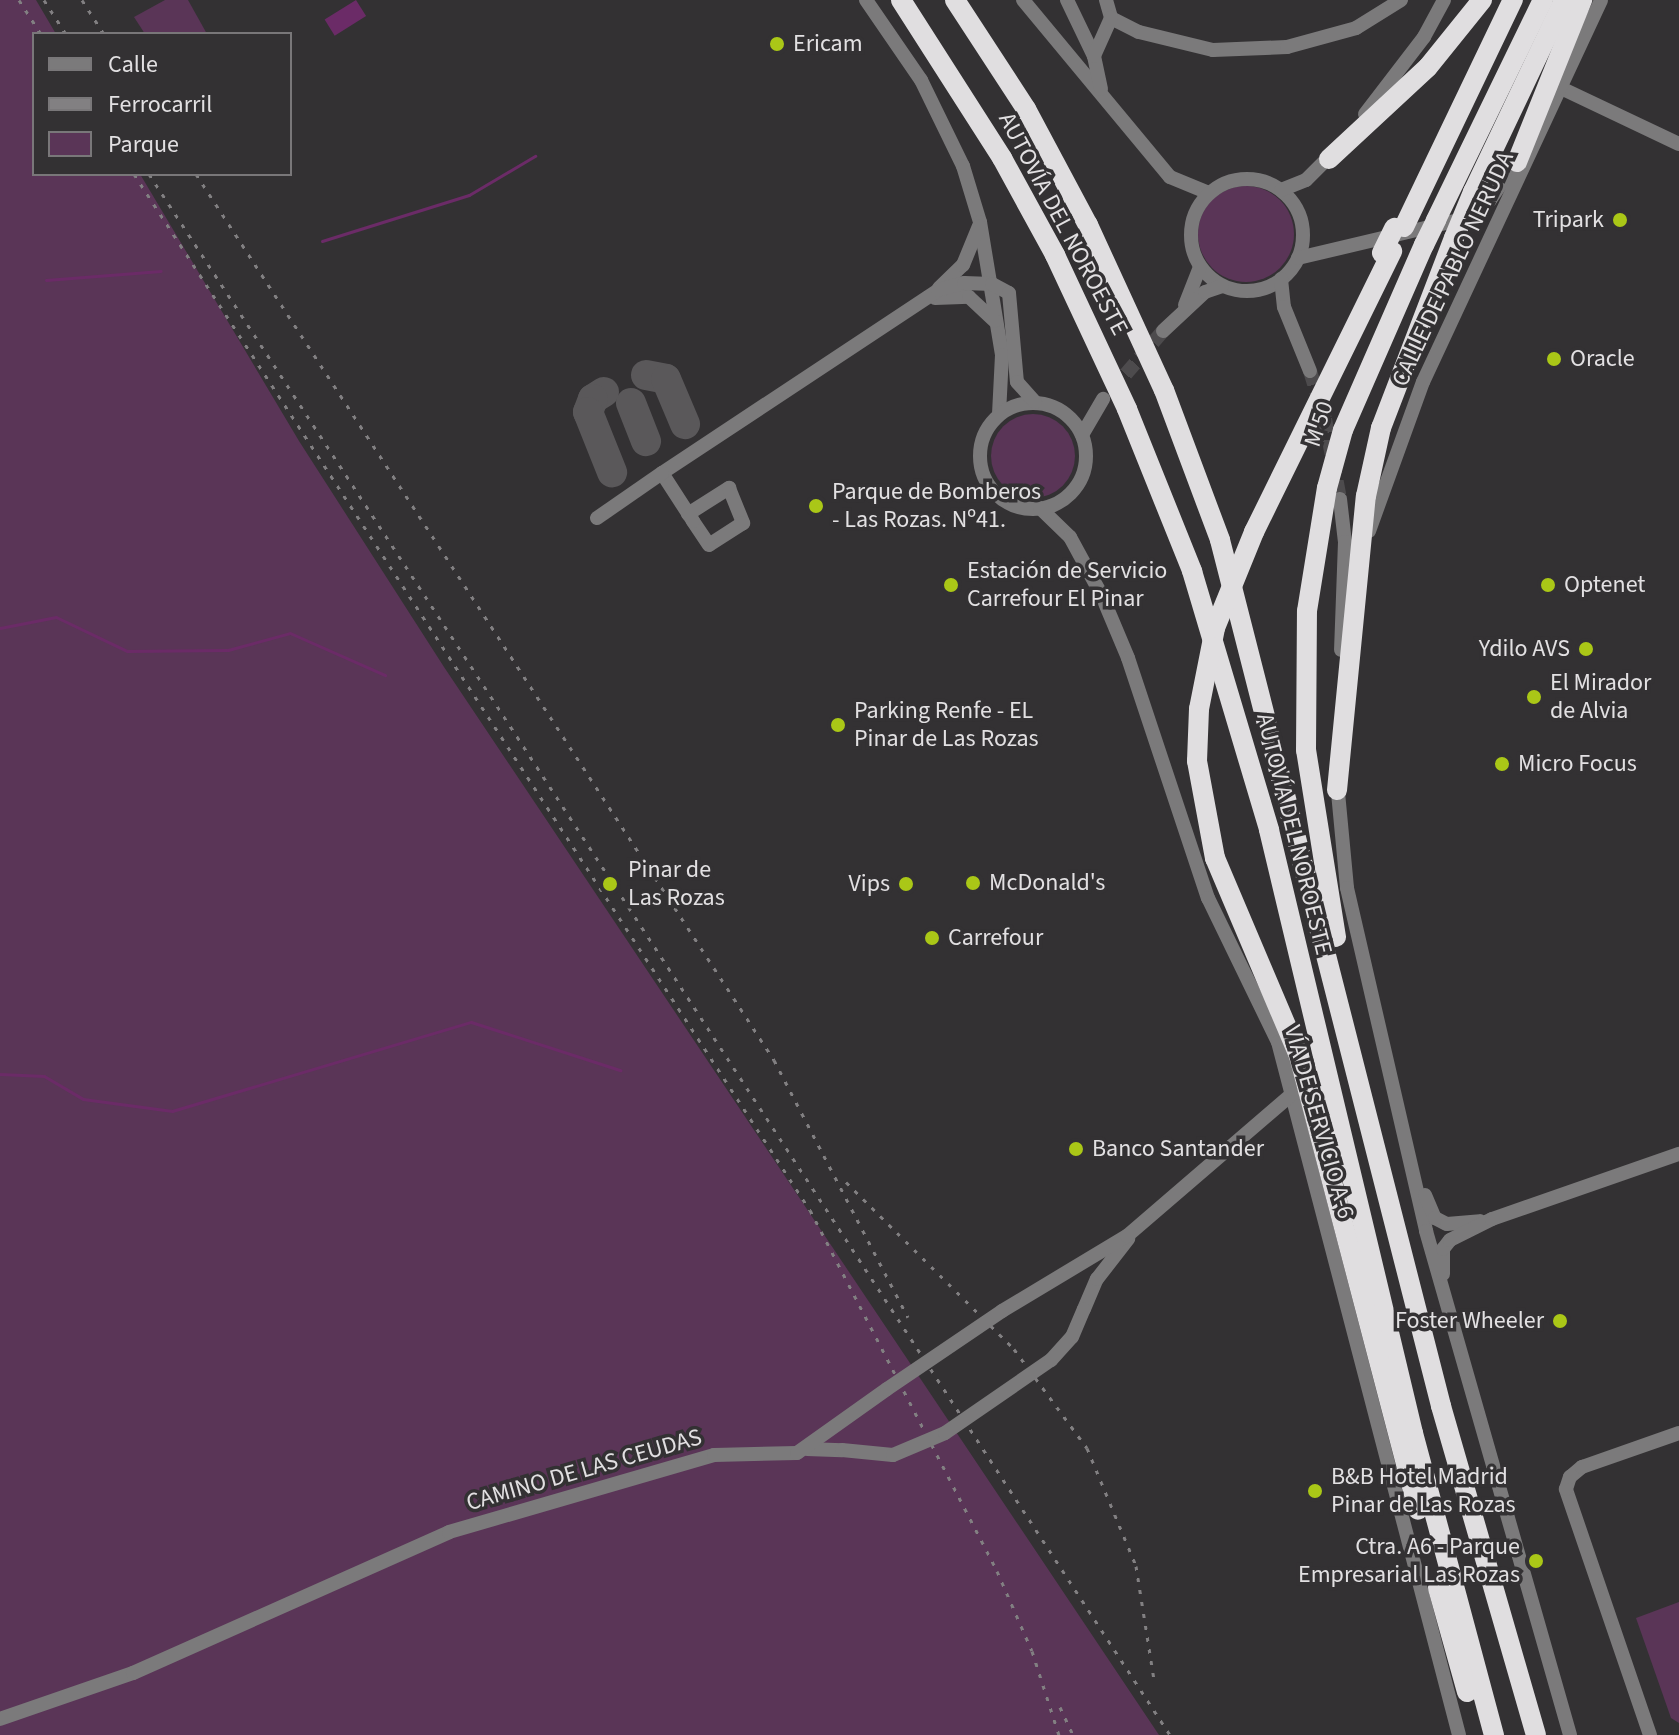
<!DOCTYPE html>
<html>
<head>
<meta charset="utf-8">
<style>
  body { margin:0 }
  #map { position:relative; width:1679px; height:1735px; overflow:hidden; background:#333133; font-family:"Source Sans 3",sans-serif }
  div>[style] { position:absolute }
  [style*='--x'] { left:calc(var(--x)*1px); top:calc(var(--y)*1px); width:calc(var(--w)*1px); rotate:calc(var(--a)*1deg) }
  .green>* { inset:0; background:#5a3557 }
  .round { border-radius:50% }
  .water>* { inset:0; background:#6b2b67; transform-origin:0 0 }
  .stream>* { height:3px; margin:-1.5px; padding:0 1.5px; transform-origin:1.5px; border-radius:1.5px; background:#6b2b67 }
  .taxiway>* { height:30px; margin:-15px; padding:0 15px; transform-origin:15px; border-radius:15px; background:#5a585a }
  .minor-tunnel>* { height:14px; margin-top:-7px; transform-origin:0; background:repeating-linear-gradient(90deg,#4d4b4d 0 14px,transparent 0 21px) }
  .minor>* { height:14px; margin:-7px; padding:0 7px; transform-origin:7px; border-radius:7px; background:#7b7a7b }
  .minor>.ring { margin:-7px; padding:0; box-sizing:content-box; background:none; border:14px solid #7b7a7b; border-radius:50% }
  .highway>* { height:20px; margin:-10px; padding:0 10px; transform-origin:10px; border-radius:10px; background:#e0dee0 }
  .rail>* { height:3px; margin-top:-1.5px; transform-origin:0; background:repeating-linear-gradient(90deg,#828082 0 4px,transparent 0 12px) }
  .minor-bridge>* { height:14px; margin:-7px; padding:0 7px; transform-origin:7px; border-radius:7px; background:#7b7a7b }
  .highway-bridge>* { height:20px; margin:-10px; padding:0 10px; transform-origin:10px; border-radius:10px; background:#e0dee0 }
  .dots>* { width:22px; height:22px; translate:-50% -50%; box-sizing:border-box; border:4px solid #333133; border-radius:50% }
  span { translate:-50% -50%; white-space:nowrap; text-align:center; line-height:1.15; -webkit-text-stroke:7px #333133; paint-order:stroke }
  .poi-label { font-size:24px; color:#e2e0e2 }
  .left { translate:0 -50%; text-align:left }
  .right { translate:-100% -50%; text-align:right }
  .street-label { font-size:24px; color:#e2e0e2 }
  .legend { position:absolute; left:32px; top:32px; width:260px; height:144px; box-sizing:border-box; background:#333133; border:2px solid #797779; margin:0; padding:10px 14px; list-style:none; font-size:24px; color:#e2e0e2 }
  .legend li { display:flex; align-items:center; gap:16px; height:40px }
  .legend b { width:40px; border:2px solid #797779 }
</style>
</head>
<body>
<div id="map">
  <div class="green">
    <div style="clip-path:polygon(0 0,36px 0,56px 34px,34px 34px,34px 174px,140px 174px,299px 441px,444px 667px,1159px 1735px,0 1735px)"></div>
    <div style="clip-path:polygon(165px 0,188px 0,207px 34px,145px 34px,134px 17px)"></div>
    <div class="round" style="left:1198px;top:186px;width:96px;height:96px"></div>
    <div class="round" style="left:991px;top:414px;width:84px;height:84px"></div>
    <div style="clip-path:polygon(1679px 1602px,1679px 1723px,1671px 1718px,1636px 1618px)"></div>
  </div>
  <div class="water">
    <div style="left:356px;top:0;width:19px;height:37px;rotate:58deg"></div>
  </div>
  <div class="stream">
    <div style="--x:322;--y:241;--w:154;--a:-17.4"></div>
    <div style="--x:469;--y:195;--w:77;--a:-30.6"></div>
    <div style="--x:46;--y:280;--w:115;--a:-4.5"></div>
    <div style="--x:0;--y:628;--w:57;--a:-11.1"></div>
    <div style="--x:56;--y:617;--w:79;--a:25.6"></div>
    <div style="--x:127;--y:651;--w:101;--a:-0.6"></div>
    <div style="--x:228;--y:650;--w:64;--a:-15.3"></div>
    <div style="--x:290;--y:633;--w:104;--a:23.9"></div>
    <div style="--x:0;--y:1074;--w:44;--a:2.6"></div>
    <div style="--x:44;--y:1076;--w:45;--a:30.5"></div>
    <div style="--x:83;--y:1099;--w:90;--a:7.7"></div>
    <div style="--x:172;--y:1111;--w:312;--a:-16.6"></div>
    <div style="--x:471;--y:1022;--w:157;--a:17.9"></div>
  </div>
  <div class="taxiway">
    <div style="--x:646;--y:375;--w:20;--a:11"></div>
    <div style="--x:666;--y:379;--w:49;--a:67.1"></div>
    <div style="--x:604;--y:392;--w:13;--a:148"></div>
    <div style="--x:593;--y:399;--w:14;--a:111"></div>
    <div style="--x:588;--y:412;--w:65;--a:68.2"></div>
    <div style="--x:631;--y:403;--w:41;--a:68.5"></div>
  </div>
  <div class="minor-tunnel">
    <div style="--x:1310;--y:371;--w:50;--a:72.6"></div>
    <div style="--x:1325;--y:419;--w:81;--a:79.4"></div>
    <div style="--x:1112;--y:390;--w:78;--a:-49.2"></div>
  </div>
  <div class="minor">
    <div style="--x:866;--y:0;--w:97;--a:55.5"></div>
    <div style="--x:921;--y:80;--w:96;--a:64"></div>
    <div style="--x:963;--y:166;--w:59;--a:73.1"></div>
    <div style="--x:980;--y:222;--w:135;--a:80.6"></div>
    <div style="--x:1002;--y:355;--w:60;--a:92.9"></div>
    <div style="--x:1023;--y:0;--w:230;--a:50.3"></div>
    <div style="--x:1170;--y:177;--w:42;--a:22.3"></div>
    <div style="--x:1067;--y:0;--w:62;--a:64.3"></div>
    <div style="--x:1106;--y:0;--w:19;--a:74"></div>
    <div style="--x:1111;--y:18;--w:31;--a:27"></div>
    <div style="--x:1139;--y:32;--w:76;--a:13.7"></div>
    <div style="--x:1213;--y:50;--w:74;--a:-2.3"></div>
    <div style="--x:1287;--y:47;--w:72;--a:-15.4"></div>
    <div style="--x:1356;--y:28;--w:53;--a:-31.9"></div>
    <div style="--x:1101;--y:89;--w:34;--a:-102"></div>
    <div style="--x:1094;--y:56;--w:42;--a:-65.9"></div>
    <div style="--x:1563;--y:89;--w:128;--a:25.4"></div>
    <div style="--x:1365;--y:114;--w:97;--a:-52.5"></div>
    <div style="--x:1424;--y:37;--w:42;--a:-61.6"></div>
    <div class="ring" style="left:1191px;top:179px;width:98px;height:98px"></div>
    <div style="--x:1281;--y:190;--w:27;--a:-22"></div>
    <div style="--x:1306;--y:180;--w:40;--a:-45"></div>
    <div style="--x:1298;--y:258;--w:165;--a:-13.3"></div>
    <div style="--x:1459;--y:220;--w:37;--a:-33"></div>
    <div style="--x:1490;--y:200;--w:53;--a:-55.7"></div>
    <div style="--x:1281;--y:279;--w:28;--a:84"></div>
    <div style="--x:1284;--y:307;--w:69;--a:67.9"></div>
    <div style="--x:939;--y:288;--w:33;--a:-44"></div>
    <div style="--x:963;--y:265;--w:42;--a:-67.7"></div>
    <div style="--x:935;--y:298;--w:34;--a:-2"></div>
    <div style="--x:969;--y:297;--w:35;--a:43"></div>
    <div style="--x:1185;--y:305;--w:41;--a:-68.5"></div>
    <div style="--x:1163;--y:331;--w:57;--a:-42.9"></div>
    <div style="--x:1205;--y:292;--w:18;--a:-19"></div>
    <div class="ring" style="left:980px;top:403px;width:92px;height:92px"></div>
    <div style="--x:1082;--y:435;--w:42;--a:-59.7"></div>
    <div style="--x:1340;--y:499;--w:43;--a:83.4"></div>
    <div style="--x:1345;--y:542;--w:108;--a:92.1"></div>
    <div style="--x:1040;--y:508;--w:42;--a:44"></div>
    <div style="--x:1070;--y:537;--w:67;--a:61.5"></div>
    <div style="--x:1102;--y:596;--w:67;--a:67.2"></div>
    <div style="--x:1128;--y:658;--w:253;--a:71.6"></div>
    <div style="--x:1208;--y:898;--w:160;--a:64.1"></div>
    <div style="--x:1278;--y:1042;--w:716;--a:75.36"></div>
    <div style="--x:688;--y:514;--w:49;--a:-32.4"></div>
    <div style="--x:729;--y:488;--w:38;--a:68"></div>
    <div style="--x:743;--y:523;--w:40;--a:147.1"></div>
    <div style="--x:709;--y:545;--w:29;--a:-124"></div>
    <div style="--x:693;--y:521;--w:57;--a:-122.9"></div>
    <div style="--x:662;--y:473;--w:331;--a:-33.5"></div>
    <div style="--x:938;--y:290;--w:27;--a:-15"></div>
    <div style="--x:964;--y:283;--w:28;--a:2"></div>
    <div style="--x:992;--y:284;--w:19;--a:28"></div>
    <div style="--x:1009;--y:293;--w:89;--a:84.9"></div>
    <div style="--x:1017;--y:382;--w:27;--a:48"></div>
    <div style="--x:597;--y:518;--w:79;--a:-34.7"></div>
    <div style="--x:1369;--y:531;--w:158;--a:-70.1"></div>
    <div style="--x:1423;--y:382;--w:421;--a:-65"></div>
    <div style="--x:1337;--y:782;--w:106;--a:84.6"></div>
    <div style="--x:1347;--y:888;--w:352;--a:77"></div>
    <div style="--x:1426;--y:1231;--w:524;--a:74.05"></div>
    <div style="--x:1425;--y:1195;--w:25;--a:67"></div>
    <div style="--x:1435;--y:1218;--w:13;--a:27"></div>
    <div style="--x:1447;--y:1224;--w:33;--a:-5"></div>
    <div style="--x:1443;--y:1274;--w:25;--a:-90"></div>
    <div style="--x:1443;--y:1249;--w:11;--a:-52"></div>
    <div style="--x:1450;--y:1240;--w:47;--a:-26.6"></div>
    <div style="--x:1492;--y:1219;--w:198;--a:-19.2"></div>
    <div style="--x:1084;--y:1309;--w:33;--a:-67"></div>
    <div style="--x:1097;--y:1279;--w:51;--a:-52.2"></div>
    <div style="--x:1002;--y:1311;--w:146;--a:-31"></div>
    <div style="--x:1127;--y:1236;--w:218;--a:-40.7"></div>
    <div style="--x:807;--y:1449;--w:35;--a:2"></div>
    <div style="--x:0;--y:1719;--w:141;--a:-19.1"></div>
    <div style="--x:133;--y:1673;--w:346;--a:-24"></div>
    <div style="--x:449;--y:1532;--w:276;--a:-16.2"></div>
    <div style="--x:714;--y:1455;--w:83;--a:-1.4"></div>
    <div style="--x:797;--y:1453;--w:110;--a:-35.4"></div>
    <div style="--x:1650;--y:1735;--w:260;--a:-108.9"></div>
    <div style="--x:1566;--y:1489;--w:13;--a:-72"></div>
    <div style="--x:1570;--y:1477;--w:16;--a:-40"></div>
    <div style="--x:1582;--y:1467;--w:103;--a:-19.3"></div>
  </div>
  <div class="highway">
    <div style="--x:901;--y:0;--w:188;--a:57.4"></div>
    <div style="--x:1002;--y:158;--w:111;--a:61.3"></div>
    <div style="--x:1055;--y:255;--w:170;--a:64.9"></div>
    <div style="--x:1127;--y:409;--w:175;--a:68.1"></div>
    <div style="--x:1192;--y:571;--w:270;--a:73.4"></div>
    <div style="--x:1269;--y:830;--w:620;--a:76.57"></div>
    <div style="--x:1413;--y:1433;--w:313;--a:75"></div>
    <div style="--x:955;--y:0;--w:130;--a:56.9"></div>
    <div style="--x:1026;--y:109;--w:132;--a:61.9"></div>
    <div style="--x:1088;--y:225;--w:182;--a:65.3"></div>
    <div style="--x:1164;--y:390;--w:160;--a:69.5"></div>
    <div style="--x:1220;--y:540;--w:894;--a:75.68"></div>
    <div style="--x:1441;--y:1406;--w:342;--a:73.9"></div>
    <div style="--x:1329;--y:159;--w:135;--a:-42.9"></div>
    <div style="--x:1428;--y:67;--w:86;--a:-51.1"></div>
    <div style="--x:1517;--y:162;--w:175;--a:-68.1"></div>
    <div style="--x:1473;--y:192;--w:212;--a:-64.6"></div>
    <div style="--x:1436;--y:220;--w:245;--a:-64.1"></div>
    <div style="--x:1404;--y:227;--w:252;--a:-64.4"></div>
    <div style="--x:1254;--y:532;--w:313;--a:-63.8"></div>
    <div style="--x:1199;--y:709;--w:52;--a:92.2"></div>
    <div style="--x:1197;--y:761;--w:99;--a:79.5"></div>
    <div style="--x:1215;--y:858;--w:215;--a:67"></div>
    <div style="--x:1299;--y:1056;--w:469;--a:75.3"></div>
    <div style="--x:1337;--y:790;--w:295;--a:-84.4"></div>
    <div style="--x:1366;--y:496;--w:70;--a:-77.6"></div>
    <div style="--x:1381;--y:428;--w:204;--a:-69"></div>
    <div style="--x:1336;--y:937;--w:189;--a:-99.1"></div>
    <div style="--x:1306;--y:750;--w:139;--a:-89.6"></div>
    <div style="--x:1307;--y:611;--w:125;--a:-80.8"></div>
    <div style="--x:1327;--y:488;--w:60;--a:-74.6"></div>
    <div style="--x:1343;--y:430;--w:202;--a:-66.4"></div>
    <div style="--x:1438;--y:1588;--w:108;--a:74.4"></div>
  </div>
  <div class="rail">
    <div style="--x:19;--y:0;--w:40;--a:57.1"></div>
    <div style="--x:44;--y:0;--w:40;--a:57.1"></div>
    <div style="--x:82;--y:0;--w:40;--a:57.1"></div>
    <div style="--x:134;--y:174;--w:1237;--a:56.88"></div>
    <div style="--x:810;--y:1210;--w:407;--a:62.6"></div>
    <div style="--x:997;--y:1571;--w:87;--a:66.4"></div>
    <div style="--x:1032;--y:1651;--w:88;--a:72.2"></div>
    <div style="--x:149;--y:174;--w:1865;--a:56.81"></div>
    <div style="--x:196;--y:174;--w:1058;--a:56.88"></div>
    <div style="--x:774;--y:1060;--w:290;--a:62.5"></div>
    <div style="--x:846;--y:1182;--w:237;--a:44.8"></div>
    <div style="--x:1014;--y:1349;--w:123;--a:53.6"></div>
    <div style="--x:1087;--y:1448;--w:128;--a:67.4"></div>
    <div style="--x:1136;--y:1566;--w:115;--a:81"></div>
    <div style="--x:1060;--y:1707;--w:31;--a:65"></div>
  </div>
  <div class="minor-bridge">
    <div style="--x:887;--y:1389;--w:139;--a:-34.1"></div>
    <div style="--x:842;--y:1450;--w:51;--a:5.6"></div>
    <div style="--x:893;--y:1455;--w:56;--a:-22.9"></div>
    <div style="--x:945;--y:1433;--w:129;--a:-34.6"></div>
    <div style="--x:1051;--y:1360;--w:31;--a:-48"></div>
    <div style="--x:1072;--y:1337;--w:30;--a:-67"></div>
  </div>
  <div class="highway-bridge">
    <div style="--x:1454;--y:238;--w:50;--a:-67.6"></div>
    <div style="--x:1424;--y:245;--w:28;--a:-64"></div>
    <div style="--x:1382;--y:253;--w:28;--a:-64"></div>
    <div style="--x:1199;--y:709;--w:83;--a:-78.8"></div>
    <div style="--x:1215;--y:628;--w:104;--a:-67.9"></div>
  </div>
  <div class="dots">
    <div style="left:777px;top:44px;background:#aac717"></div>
    <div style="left:1620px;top:220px;background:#aac717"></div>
    <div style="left:1554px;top:359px;background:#aac717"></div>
    <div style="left:816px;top:506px;background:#aac717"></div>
    <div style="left:951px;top:585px;background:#aac717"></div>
    <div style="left:1548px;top:585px;background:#aac717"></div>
    <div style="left:1586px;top:649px;background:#aac717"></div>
    <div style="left:1534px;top:697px;background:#aac717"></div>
    <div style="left:838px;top:725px;background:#aac717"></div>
    <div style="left:1502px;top:764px;background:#aac717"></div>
    <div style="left:973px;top:883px;background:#aac717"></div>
    <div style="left:610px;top:884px;background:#aac717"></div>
    <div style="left:906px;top:884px;background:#aac717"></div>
    <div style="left:932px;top:938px;background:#aac717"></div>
    <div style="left:1076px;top:1149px;background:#aac717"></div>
    <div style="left:1560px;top:1321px;background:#aac717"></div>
    <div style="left:1315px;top:1491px;background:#aac717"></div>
    <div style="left:1536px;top:1561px;background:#aac717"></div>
  </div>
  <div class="poi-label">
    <span class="left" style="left:793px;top:44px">Ericam</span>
    <span class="right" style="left:1604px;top:220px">Tripark</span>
    <span class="left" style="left:1570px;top:359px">Oracle</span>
    <span class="left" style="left:832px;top:506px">Parque de Bomberos<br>- Las Rozas. Nº41.</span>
    <span class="left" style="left:967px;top:585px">Estación de Servicio<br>Carrefour El Pinar</span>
    <span class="left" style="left:1564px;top:585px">Optenet</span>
    <span class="right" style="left:1570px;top:649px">Ydilo AVS</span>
    <span class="left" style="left:1550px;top:697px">El Mirador<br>de Alvia</span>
    <span class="left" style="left:854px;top:725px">Parking Renfe - EL<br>Pinar de Las Rozas</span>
    <span class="left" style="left:1518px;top:764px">Micro Focus</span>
    <span class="left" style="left:628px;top:884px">Pinar de<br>Las Rozas</span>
    <span class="left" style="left:989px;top:883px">McDonald's</span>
    <span class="right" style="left:890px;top:884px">Vips</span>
    <span class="left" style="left:948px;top:938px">Carrefour</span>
    <span class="left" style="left:1092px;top:1149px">Banco Santander</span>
    <span class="right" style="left:1544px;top:1321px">Foster Wheeler</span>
    <span class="left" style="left:1331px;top:1491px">B&amp;B Hotel Madrid<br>Pinar de Las Rozas</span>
    <span class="right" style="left:1520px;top:1561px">Ctra. A6 - Parque<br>Empresarial Las Rozas</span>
  </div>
  <div class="street-label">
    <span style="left:1063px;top:224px;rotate:62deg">AUTOVÍA DEL NOROESTE</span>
    <span style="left:1453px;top:269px;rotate:-65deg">CALLE DE PABLO NERUDA</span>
    <span style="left:1319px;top:424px;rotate:-72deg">M 50</span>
    <span style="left:1294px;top:834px;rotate:76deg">AUTOVÍA DEL NOROESTE</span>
    <span style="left:1319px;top:1122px;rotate:74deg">VÍA DE SERVICIO A-6</span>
    <span style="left:584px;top:1470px;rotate:-16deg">CAMINO DE LAS CEUDAS</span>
  </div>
  <ul class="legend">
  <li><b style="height:10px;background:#7b7a7b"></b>Calle</li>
  <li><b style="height:10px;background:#828082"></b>Ferrocarril</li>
  <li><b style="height:22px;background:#5a3557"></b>Parque</li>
  </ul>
</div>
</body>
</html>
